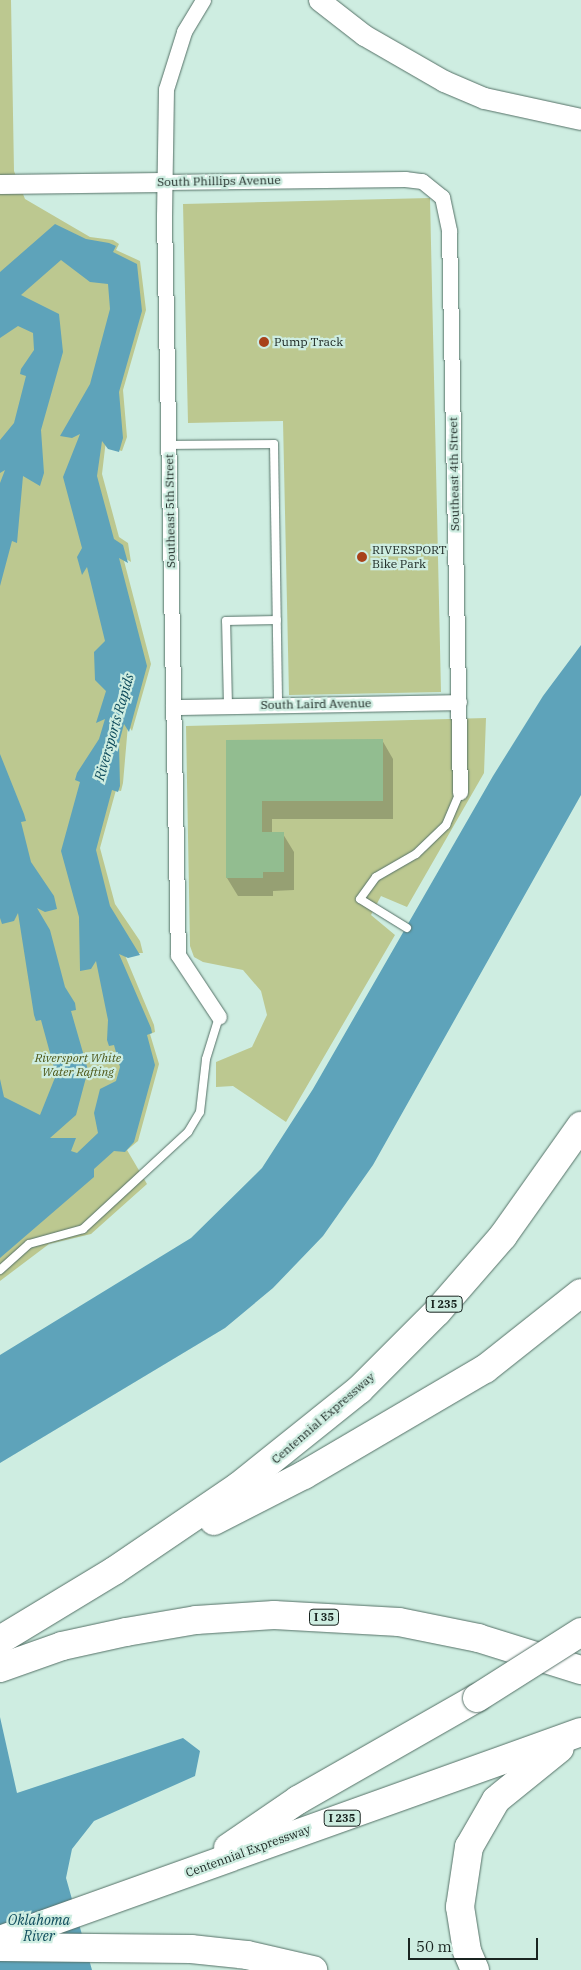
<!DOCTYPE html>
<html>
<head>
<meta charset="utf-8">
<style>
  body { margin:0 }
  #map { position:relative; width:581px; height:1970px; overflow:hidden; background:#ceede1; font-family:"IBM Plex Serif",serif }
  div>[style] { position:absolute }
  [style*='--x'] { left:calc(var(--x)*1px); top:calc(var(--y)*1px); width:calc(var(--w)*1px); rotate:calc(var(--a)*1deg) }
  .green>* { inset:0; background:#bcc890 }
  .water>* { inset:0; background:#5ea3ba }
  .shadow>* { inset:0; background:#0003 }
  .building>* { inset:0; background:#92bd90 }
  .roads { filter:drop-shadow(0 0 1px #557167) drop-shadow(0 0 1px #557167) }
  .service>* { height:8px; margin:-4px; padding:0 4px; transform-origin:4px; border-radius:4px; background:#fff }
  .minor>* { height:15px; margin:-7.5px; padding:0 7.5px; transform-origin:7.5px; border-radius:7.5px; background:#fff }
  .tertiary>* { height:19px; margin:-9.5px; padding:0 9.5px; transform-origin:9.5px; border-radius:9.5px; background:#fff }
  .secondary>* { height:21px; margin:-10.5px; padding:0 10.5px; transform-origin:10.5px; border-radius:10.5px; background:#fff }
  .motorway>* { height:28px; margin:-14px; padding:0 14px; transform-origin:14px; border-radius:14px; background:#fff }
  .bridges { filter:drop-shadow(0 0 1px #557167) drop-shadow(0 0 1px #557167) }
  .motorway-bridge>* { height:28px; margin:-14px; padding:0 14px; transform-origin:14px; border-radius:14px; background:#fff }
  .dots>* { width:14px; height:14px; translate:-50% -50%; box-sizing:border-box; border:2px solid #ceede1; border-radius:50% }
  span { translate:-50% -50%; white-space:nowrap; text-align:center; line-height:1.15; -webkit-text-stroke:4.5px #ceede1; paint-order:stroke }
  .shield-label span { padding:1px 4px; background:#ceede1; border:1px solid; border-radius:4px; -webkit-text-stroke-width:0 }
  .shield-label { font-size:11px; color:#192420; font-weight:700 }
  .street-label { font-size:12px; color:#192420 }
  .poi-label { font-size:12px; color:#192420 }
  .left { translate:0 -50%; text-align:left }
  .park-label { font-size:12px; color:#4d5718; font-style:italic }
  .water-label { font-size:14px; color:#0d4a5b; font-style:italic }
  .scale { position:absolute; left:408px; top:1938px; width:130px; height:22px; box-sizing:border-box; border:2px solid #192420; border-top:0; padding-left:6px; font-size:15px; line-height:18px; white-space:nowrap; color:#192420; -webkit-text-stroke:4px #ceede1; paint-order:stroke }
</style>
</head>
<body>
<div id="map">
  <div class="green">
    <div style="clip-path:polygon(0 0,11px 0,14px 171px,25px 199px,90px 237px,113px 240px,119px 244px,116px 250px,140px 261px,146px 310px,123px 390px,127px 437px,122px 451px,111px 448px,106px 440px,102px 474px,119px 537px,128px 543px,131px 562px,123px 557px,151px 664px,132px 731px,128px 725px,123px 783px,121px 791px,116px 790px,100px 848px,115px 904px,140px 941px,143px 953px,124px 953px,154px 1025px,155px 1032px,150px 1034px,159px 1064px,138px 1141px,127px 1150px,147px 1184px,91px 1234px,49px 1244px,0 1281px)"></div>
    <div style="clip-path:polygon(430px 198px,441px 692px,289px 695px,283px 421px,188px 423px,183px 204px)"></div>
    <div style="clip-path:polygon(486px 718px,484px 773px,407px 907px,381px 896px,371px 915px,395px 935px,286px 1122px,233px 1086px,216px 1087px,216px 1062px,252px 1047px,267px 1015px,261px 991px,243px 970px,203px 962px,194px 957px,190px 946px,186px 726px)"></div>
  </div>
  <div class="water">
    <div style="clip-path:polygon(55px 224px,86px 239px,109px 243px,116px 246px,113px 252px,137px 264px,142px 311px,119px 392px,123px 438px,119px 452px,108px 449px,102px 441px,97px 476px,114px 539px,123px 545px,128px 563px,119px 558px,147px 666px,129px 732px,124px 724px,119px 743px,120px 786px,118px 792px,112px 790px,96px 850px,110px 906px,140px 955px,128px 958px,119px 954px,151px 1028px,152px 1033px,147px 1035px,155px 1065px,134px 1142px,125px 1152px,114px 1151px,94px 1169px,94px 1177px,0 1258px,0 1079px,4px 1097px,40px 1115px,56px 1075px,41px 1020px,36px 1021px,34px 1015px,18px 913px,14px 921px,2px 924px,0 918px,0 754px,24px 814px,26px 821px,21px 822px,31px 862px,54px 896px,57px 909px,45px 912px,37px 908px,50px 930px,65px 987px,75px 1003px,76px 1010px,71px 1011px,88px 1070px,76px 1115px,50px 1138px,76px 1138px,71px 1151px,77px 1153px,98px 1133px,94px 1113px,100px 1089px,116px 1081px,120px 1067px,114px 1045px,109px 1046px,107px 1040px,108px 1020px,96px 961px,91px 969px,80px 971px,79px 917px,61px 851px,80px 782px,75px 780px,77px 773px,99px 739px,105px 719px,96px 723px,106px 691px,95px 680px,94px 652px,105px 641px,87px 567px,82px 575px,77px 557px,82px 548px,63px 477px,80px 434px,72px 438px,60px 436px,90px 384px,110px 309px,108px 284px,90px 282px,61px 260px,21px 295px,59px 314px,63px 352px,41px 430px,44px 473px,40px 486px,23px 476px,17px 543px,12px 541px,0 586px,0 483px,5px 470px,0 473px,0 440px,14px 423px,26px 376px,20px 374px,21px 369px,34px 350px,33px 333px,18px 326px,0 338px,0 272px)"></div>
    <div style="clip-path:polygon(581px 645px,581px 795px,373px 1165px,323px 1236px,273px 1288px,225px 1328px,0 1463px,0 1355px,191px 1238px,262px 1168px,313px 1089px,493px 776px,543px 696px)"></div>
    <div style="clip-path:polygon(0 1717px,17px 1793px,183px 1738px,200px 1751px,195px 1776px,94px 1821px,72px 1849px,66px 1878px,92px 1970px,0 1970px)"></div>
  </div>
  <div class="shadow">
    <div style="clip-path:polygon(382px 740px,393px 759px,393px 819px,272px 819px,272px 834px,283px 834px,294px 852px,294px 890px,273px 891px,273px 896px,238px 896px,227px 878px,227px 741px)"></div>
  </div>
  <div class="building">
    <div style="clip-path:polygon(383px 739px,383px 801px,262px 801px,262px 832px,284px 832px,284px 872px,263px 872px,263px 878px,226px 878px,226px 740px)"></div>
  </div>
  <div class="roads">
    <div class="service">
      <div style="--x:168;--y:445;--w:106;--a:-0.5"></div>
      <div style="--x:274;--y:444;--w:261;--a:89.1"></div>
      <div style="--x:228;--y:706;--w:85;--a:-91.3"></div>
      <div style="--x:226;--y:621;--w:51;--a:-1.1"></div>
      <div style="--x:407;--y:928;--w:55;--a:-148.3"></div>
      <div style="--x:360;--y:899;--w:27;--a:-54"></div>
      <div style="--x:376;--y:877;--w:46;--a:-29.9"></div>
      <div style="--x:416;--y:854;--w:42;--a:-44"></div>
      <div style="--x:446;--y:825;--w:36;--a:-67"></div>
      <div style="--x:0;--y:1270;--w:39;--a:-42"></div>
      <div style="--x:29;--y:1244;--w:56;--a:-15.5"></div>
      <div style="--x:83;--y:1229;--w:143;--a:-42.7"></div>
      <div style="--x:188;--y:1132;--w:23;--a:-59"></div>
      <div style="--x:200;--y:1112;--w:53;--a:-83.5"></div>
      <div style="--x:206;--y:1059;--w:44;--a:-72.8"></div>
    </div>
    <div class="minor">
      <div style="--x:203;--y:0;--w:37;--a:121"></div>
      <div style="--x:184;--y:32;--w:60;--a:107.5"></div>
      <div style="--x:166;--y:89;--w:126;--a:90.9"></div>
      <div style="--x:164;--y:215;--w:740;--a:88.92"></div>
      <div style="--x:178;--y:955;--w:74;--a:56.5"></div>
      <div style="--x:163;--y:182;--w:242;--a:-0.7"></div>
      <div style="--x:405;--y:179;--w:17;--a:7"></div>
      <div style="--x:422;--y:181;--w:26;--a:39"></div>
      <div style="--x:442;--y:197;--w:35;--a:78"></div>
      <div style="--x:449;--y:231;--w:561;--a:88.88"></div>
      <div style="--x:173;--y:707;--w:286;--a:-1"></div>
    </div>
    <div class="tertiary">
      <div style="--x:0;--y:184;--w:163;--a:-0.7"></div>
    </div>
    <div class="secondary">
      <div style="--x:319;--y:0;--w:57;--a:37.9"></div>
      <div style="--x:364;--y:35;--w:92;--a:29.9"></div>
      <div style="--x:444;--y:81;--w:43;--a:23"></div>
      <div style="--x:484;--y:98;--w:99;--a:12.2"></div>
    </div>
    <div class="motorway">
      <div style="--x:214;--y:1521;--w:101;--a:-27.1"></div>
      <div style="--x:304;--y:1475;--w:210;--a:-30.4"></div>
      <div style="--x:485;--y:1369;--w:122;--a:-38.4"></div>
      <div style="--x:0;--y:1640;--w:133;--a:-31.2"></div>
      <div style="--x:114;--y:1571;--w:151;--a:-34.2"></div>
      <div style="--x:239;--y:1486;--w:154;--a:-38.7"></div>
      <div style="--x:359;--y:1390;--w:110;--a:-45"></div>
      <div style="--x:437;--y:1312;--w:101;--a:-49"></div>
      <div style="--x:503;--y:1236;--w:135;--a:-54.7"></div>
      <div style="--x:0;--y:1668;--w:66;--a:-19.5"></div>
      <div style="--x:62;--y:1646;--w:66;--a:-12.3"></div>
      <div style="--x:126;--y:1632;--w:71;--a:-9.7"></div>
      <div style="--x:196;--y:1620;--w:78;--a:-3.7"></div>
      <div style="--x:274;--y:1615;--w:125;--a:3.2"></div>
      <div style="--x:399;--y:1622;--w:81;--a:11.4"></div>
      <div style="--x:478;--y:1638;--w:108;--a:17.3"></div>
      <div style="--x:228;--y:1848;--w:85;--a:-34.4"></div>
      <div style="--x:298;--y:1800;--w:206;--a:-29.7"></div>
      <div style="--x:0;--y:1940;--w:617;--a:-19.7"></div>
      <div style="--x:0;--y:1947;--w:191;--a:0.6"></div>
      <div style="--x:191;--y:1949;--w:56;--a:6.1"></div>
      <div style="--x:247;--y:1955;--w:68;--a:12.8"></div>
      <div style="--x:475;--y:1970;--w:21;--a:-113"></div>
      <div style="--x:467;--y:1951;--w:45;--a:-99"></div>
      <div style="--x:460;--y:1907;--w:61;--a:-81.5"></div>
      <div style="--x:469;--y:1847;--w:54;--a:-60.1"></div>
      <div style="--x:496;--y:1800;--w:82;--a:-39.1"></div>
    </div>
  </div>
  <div class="bridges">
    <div class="motorway-bridge">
      <div style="--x:477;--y:1698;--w:123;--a:-32.4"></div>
    </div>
  </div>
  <div class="dots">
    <div style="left:264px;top:342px;background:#a8421a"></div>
    <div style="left:362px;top:557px;background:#a8421a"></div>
  </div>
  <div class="shield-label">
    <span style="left:444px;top:1304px">I 235</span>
    <span style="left:324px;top:1617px">I 35</span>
    <span style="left:342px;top:1818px">I 235</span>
  </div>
  <div class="street-label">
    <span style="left:219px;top:181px;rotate:-1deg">South Phillips Avenue</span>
    <span style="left:454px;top:474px;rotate:-91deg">Southeast 4th Street</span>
    <span style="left:170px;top:511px;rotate:-91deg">Southeast 5th Street</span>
    <span style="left:316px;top:704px;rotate:-1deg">South Laird Avenue</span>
    <span style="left:323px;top:1418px;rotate:-41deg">Centennial Expressway</span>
    <span style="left:248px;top:1851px;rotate:-20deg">Centennial Expressway</span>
  </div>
  <div class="poi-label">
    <span class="left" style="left:274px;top:342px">Pump Track</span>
    <span class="left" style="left:372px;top:557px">RIVERSPORT<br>Bike Park</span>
  </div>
  <div class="park-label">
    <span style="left:78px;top:1065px">Riversport White<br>Water Rafting</span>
  </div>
  <div class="water-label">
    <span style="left:114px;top:727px;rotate:-74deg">Riversports Rapids</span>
    <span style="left:39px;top:1928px">Oklahoma<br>River</span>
  </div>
  <div class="scale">50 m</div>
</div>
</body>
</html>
